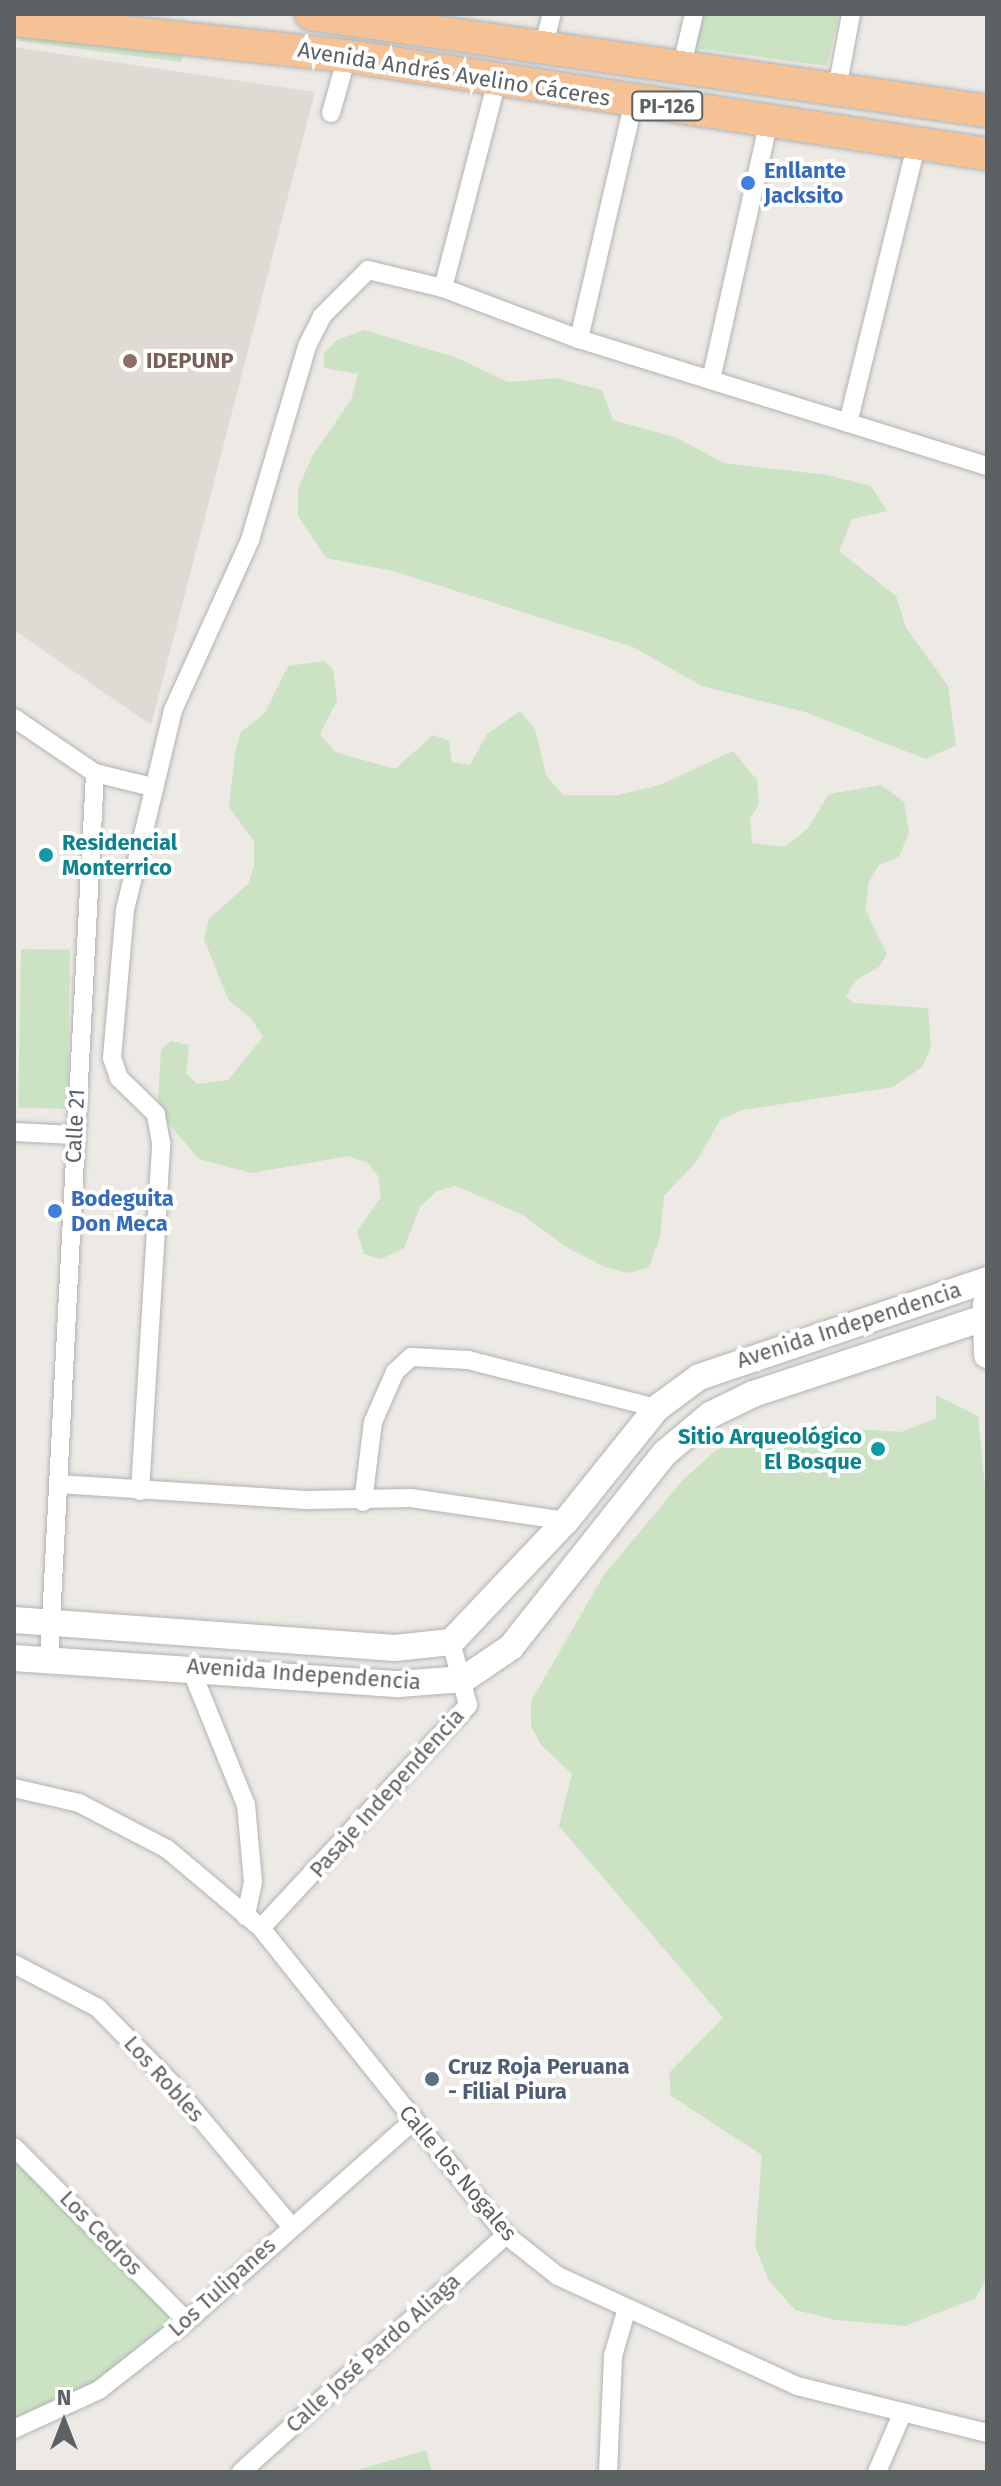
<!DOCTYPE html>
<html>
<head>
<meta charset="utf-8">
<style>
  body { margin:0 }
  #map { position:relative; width:1001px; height:2486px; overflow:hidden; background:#ede9e4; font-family:"Fira Sans",sans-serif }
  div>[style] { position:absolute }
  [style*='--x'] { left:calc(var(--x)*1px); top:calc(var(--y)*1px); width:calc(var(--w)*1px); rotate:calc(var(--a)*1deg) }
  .education>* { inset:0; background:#e0dad5 }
  .green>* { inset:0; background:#cbe3c3; transform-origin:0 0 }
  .roads { filter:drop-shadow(0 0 2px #afb3b5) drop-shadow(0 0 2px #afb3b5) }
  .street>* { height:18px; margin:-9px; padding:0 9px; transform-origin:9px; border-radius:9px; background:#fff }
  .secondary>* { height:26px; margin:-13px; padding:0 13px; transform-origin:13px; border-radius:13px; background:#fff }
  .highway>* { height:32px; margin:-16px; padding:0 16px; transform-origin:16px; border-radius:16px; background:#f4c294 }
  .dots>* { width:22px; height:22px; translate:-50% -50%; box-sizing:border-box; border:4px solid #fff; border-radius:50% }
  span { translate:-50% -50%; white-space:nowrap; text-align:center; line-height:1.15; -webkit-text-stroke:8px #fff; paint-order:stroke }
  .shield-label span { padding:2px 6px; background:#fff; border:2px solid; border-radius:6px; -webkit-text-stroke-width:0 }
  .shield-label { font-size:20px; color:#5c6163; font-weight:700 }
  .street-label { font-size:22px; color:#5c6163 }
  .shop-label { font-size:22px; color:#366cbe; font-weight:700 }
  .left { translate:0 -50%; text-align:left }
  .education-label { font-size:22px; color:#785e54; font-weight:700 }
  .culture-label { font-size:22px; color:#0d838f; font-weight:700 }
  .right { translate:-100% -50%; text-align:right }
  .service-label { font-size:22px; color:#4e5e75; font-weight:700 }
  .frame { position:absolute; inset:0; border:16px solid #5c6163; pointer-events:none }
  .north { position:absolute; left:24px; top:2382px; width:80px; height:80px; -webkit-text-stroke:6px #fff; paint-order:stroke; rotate:0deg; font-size:22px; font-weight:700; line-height:32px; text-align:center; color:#5c6163 }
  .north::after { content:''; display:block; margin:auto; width:28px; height:36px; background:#5c6163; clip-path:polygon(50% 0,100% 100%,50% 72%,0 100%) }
</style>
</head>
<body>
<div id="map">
  <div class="education">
    <div style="clip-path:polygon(14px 47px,315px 92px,151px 725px,14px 630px)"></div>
  </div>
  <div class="green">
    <div style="clip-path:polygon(702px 14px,839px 14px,827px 66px,695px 48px)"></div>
    <div style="clip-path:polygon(20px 33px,184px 53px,181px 62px,19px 41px)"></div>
    <div style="clip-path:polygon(364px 330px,455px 357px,508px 382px,555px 378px,602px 390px,613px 420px,677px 438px,724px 463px,827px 475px,871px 486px,887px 511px,852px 519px,839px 551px,896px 596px,906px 628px,948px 686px,956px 745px,926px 759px,805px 712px,702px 686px,633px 647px,393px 571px,326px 558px,298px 516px,298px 488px,313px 455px,351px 400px,358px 374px,324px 368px,324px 353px,337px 340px)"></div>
    <div style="clip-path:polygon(324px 661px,333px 669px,337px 701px,320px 734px,335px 752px,395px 769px,433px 735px,449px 741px,452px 762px,470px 765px,487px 734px,520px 711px,535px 729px,546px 775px,563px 795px,618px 795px,660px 785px,733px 751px,757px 780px,759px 804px,750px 819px,752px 843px,785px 847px,807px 829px,829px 794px,881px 785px,904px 802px,909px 832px,899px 857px,879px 865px,869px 882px,865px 909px,887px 954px,879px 967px,856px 980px,846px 997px,854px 1003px,928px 1008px,931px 1048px,922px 1067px,893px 1087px,742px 1110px,720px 1120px,696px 1162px,664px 1196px,660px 1237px,649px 1267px,629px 1273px,605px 1267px,566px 1247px,523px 1215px,456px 1186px,437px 1191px,420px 1207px,404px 1248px,381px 1259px,364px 1254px,357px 1231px,381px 1197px,378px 1176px,368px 1163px,349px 1156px,251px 1173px,199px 1159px,164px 1118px,158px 1100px,161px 1050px,171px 1041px,189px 1045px,186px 1073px,197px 1084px,228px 1080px,263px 1037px,251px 1018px,229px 1001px,204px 939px,209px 919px,249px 883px,254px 865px,254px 841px,229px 807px,235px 753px,241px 732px,265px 713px,288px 666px)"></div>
    <div style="left:21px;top:949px;width:49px;height:159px;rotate:1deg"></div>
    <div style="clip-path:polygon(936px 1395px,978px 1416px,987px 1507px,987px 2277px,976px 2298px,905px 2326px,836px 2320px,795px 2310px,768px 2279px,755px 2246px,762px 2155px,671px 2096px,669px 2073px,723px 2018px,559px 1826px,572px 1774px,541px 1745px,531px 1726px,531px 1701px,604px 1575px,682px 1481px,716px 1450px,775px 1431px,827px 1427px,901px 1432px,936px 1418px)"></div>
    <div style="clip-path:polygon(14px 2147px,187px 2321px,99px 2390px,14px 2429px)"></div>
    <div style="clip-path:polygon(426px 2450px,432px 2472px,357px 2472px,357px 2470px)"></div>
  </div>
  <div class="roads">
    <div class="street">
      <div style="--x:543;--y:49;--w:36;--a:-76"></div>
      <div style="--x:681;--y:69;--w:57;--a:-76.7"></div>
      <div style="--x:837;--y:89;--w:76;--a:-79.4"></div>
      <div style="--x:331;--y:113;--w:59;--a:-74.3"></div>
      <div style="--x:443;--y:288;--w:214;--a:-75.4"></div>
      <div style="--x:579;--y:339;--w:244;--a:-77"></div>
      <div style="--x:711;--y:380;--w:266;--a:-77.4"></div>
      <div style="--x:848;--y:423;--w:288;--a:-76.2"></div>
      <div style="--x:14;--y:718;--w:98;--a:34.2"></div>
      <div style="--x:95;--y:773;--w:59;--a:13.8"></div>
      <div style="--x:14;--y:1132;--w:60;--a:2.9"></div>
      <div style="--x:58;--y:1484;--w:249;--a:3.7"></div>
      <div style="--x:306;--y:1500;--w:105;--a:-1.1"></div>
      <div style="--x:411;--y:1498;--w:157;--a:8.4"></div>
      <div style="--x:140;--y:1491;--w:349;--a:-86.5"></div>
      <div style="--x:161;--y:1143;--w:29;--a:-100"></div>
      <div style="--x:156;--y:1114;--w:52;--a:-135.8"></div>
      <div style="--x:119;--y:1078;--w:21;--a:-109"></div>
      <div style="--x:112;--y:1058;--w:149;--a:-85"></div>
      <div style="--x:125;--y:910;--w:206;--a:-76.5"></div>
      <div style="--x:173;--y:710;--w:187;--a:-65.6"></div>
      <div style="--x:250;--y:540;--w:202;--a:-73.6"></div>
      <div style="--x:307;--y:346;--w:34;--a:-63"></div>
      <div style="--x:322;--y:316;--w:65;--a:-45"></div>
      <div style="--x:368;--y:270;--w:77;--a:13.5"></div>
      <div style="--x:443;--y:288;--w:145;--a:20.6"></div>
      <div style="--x:579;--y:339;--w:427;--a:17.3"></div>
      <div style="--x:363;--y:1502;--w:81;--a:-82.9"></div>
      <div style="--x:373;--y:1422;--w:55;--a:-66.3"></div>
      <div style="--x:395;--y:1372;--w:22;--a:-43"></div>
      <div style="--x:411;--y:1357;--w:57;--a:3"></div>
      <div style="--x:468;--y:1360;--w:195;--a:14.3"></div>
      <div style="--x:49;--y:1660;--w:888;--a:-87.03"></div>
      <div style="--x:190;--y:1667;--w:149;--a:67.9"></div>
      <div style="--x:246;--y:1805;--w:77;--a:84.8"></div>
      <div style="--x:253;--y:1882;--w:35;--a:102"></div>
      <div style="--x:14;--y:1788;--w:67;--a:13"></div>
      <div style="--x:79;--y:1803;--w:99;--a:27.6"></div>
      <div style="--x:167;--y:1849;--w:123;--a:40"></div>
      <div style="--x:261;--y:1928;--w:393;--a:51.4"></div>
      <div style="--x:506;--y:2235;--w:66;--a:38.3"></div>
      <div style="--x:558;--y:2276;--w:263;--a:24.7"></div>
      <div style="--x:797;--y:2386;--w:196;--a:13.9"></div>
      <div style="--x:261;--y:1928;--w:304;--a:-47.1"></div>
      <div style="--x:468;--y:1705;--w:65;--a:-105.1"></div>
      <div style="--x:14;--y:1964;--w:95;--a:27.6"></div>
      <div style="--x:98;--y:2008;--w:105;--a:45.8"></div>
      <div style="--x:171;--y:2083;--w:185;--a:50"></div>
      <div style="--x:14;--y:2147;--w:245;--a:45.2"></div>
      <div style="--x:14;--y:2429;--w:94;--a:-24.6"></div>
      <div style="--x:99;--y:2390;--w:112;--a:-38.1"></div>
      <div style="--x:187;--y:2321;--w:303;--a:-41.5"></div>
      <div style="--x:241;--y:2472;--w:356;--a:-41.8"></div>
      <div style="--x:608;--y:2472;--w:116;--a:-87.5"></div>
      <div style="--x:613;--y:2356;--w:50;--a:-73.7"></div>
      <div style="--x:877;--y:2472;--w:63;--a:-66.7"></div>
    </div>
    <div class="secondary">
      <div style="--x:986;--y:1304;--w:51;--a:88.9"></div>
      <div style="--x:14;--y:1620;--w:382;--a:4.2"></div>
      <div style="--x:395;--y:1648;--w:56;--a:-6.1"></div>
      <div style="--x:451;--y:1642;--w:167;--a:-46.5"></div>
      <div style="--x:566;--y:1521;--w:145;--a:-51.2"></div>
      <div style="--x:657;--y:1408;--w:52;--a:-36.4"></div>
      <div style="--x:699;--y:1377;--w:304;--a:-18.6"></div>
      <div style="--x:14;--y:1658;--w:386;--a:3.9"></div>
      <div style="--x:399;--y:1684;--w:65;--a:-4.4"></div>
      <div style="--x:464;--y:1679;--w:57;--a:-34.2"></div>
      <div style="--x:511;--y:1647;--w:248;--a:-51.6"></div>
      <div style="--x:665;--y:1453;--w:59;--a:-40.2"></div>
      <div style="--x:710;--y:1415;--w:48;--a:-26"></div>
      <div style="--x:753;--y:1394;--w:246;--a:-18.2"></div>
    </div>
    <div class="highway">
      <div style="--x:311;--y:14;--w:683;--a:8.17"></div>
      <div style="--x:14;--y:20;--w:335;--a:6.2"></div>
      <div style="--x:347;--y:56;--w:647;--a:8.71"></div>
    </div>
  </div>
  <div class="dots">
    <div style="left:748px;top:183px;background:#3f7fe0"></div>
    <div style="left:130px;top:361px;background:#8d6e63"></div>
    <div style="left:46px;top:855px;background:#0f9aa8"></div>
    <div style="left:55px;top:1211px;background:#3f7fe0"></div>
    <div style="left:878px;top:1449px;background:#0f9aa8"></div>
    <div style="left:432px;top:2079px;background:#5c6f8a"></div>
  </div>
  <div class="shield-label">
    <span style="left:667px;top:106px">PI-126</span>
  </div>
  <div class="street-label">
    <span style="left:454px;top:74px;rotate:9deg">Avenida Andrés Avelino Cáceres</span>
    <span style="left:75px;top:1126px;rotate:-87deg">Calle 21</span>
    <span style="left:849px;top:1325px;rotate:-18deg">Avenida Independencia</span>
    <span style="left:304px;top:1674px;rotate:4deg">Avenida Independencia</span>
    <span style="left:387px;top:1793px;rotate:-48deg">Pasaje Independencia</span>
    <span style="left:164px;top:2079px;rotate:48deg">Los Robles</span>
    <span style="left:458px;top:2173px;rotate:50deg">Calle los Nogales</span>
    <span style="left:101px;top:2233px;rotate:46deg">Los Cedros</span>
    <span style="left:222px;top:2287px;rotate:-42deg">Los Tulipanes</span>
    <span style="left:373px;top:2353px;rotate:-42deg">Calle José Pardo Aliaga</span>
  </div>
  <div class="shop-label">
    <span class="left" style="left:764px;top:183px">Enllante<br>Jacksito</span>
    <span class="left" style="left:71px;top:1211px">Bodeguita<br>Don Meca</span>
  </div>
  <div class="education-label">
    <span class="left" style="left:146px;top:361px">IDEPUNP</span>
  </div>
  <div class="culture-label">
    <span class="left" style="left:62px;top:855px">Residencial<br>Monterrico</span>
    <span class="right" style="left:862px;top:1449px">Sitio Arqueológico<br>El Bosque</span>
  </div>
  <div class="service-label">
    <span class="left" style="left:448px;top:2079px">Cruz Roja Peruana<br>- Filial Piura</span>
  </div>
  <div class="frame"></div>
  <div class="north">N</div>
</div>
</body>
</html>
